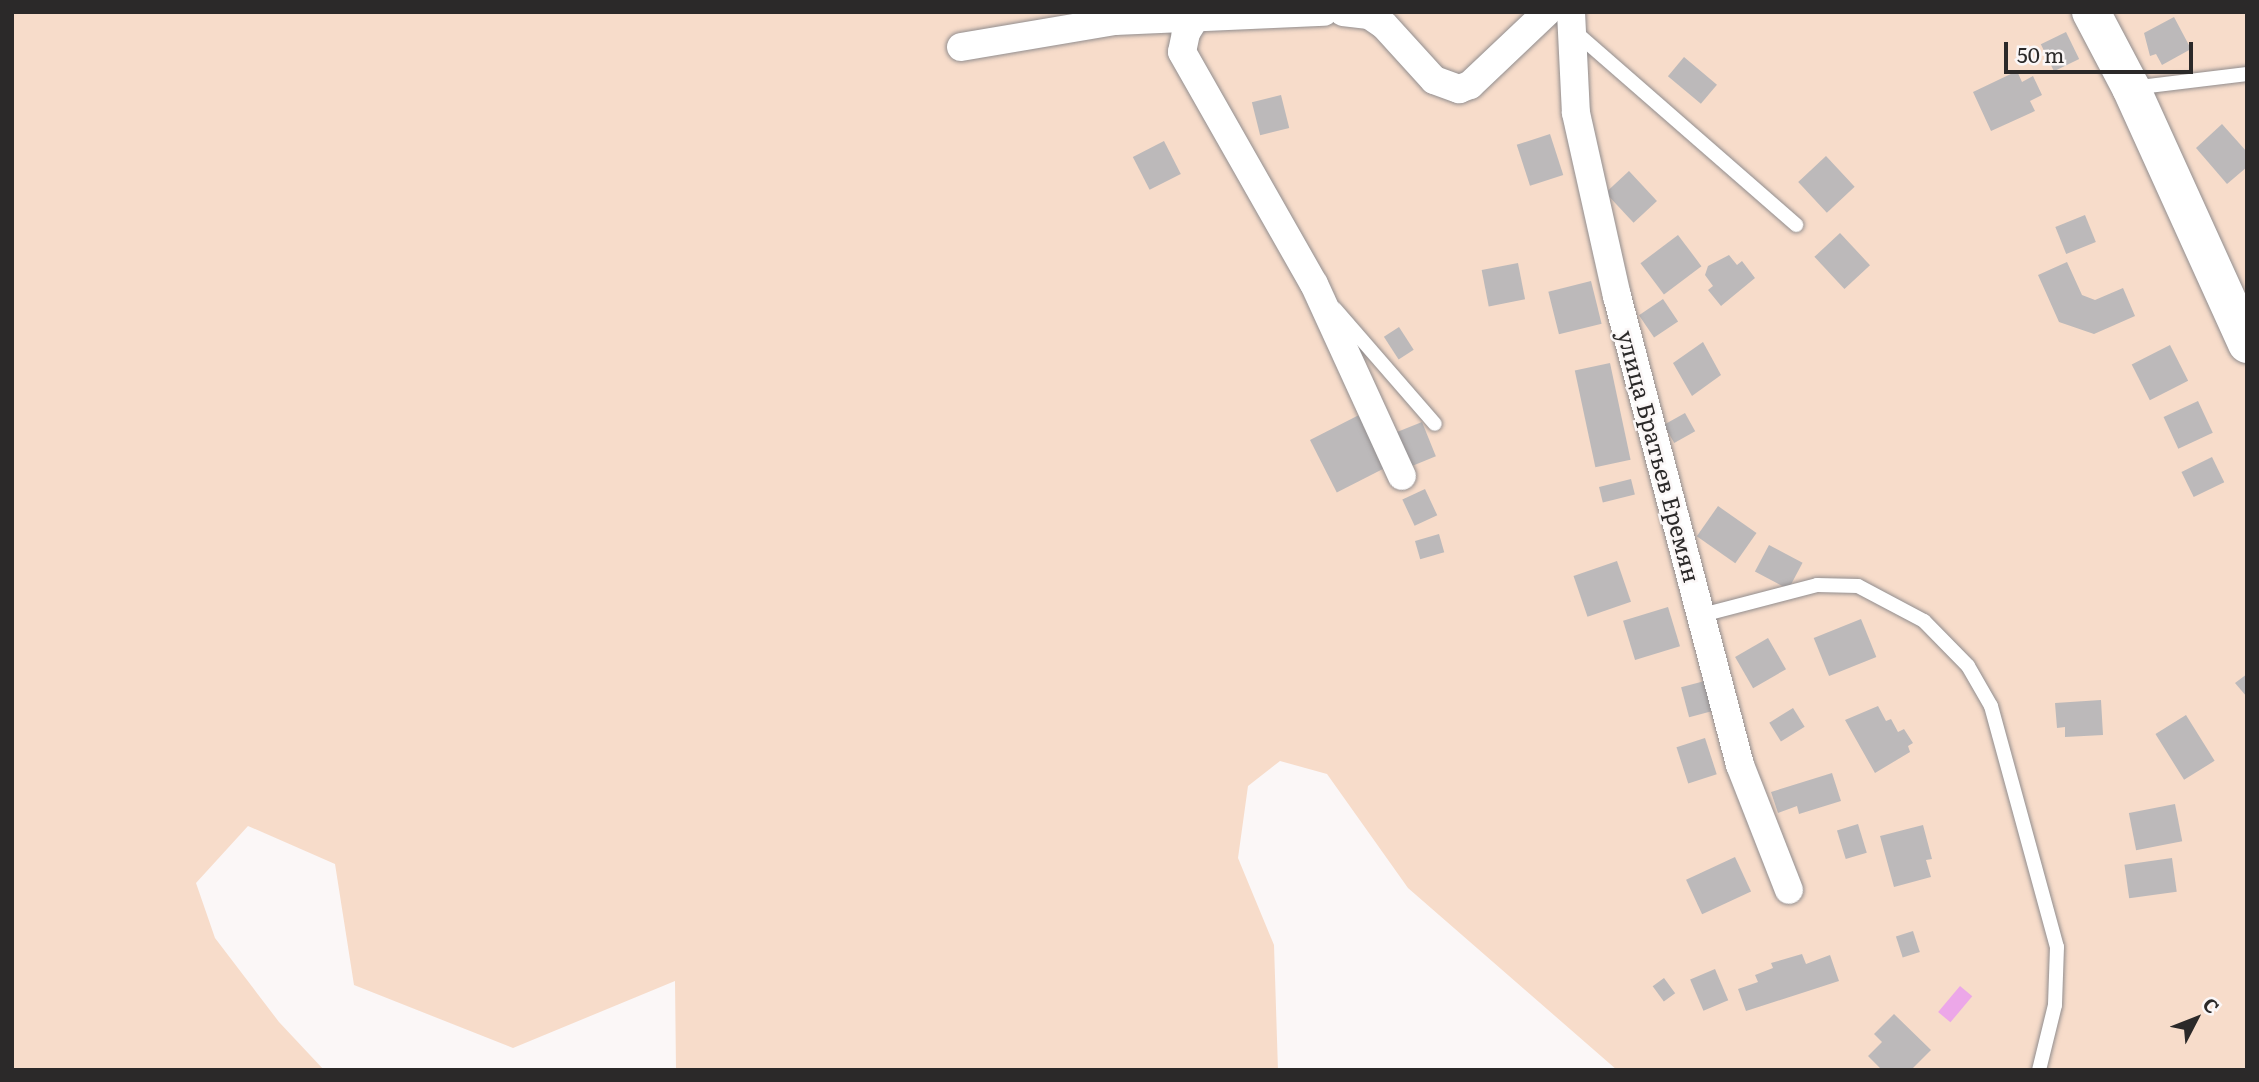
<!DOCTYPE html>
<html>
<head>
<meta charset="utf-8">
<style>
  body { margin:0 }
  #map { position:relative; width:2259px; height:1082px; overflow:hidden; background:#fbf7f7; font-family:Literata,serif }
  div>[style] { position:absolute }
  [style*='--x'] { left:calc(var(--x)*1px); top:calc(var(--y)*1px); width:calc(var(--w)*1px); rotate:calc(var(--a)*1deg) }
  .green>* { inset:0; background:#f7dcca }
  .water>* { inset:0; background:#eca7e8; transform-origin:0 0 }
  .building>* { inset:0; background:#bcb9ba; transform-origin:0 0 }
  .roads { filter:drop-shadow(0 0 2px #918d8e) drop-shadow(0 0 2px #918d8e) }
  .lane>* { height:14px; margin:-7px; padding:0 7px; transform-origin:7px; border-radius:7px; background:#fff }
  .street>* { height:28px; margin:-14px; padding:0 14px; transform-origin:14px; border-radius:14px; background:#fff }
  .secondary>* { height:38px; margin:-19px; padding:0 19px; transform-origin:19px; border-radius:19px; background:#fff }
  span { translate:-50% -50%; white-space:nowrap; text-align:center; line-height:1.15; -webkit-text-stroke:5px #fbf7f7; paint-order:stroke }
  .street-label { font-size:23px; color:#2b2929 }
  .frame { position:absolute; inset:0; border:14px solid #2b2929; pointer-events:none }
  .north { position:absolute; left:2161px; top:984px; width:70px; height:70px; -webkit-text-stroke:5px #fbf7f7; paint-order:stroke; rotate:48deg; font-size:19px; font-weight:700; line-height:28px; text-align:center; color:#2b2929 }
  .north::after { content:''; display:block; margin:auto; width:24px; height:32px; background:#2b2929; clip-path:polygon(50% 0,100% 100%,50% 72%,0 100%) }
  .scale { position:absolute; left:2004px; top:42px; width:189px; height:32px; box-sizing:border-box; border:4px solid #2b2929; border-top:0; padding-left:9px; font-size:21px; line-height:24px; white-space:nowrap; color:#2b2929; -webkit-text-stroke:5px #fbf7f7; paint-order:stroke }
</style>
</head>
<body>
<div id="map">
  <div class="green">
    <div style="clip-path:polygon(12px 12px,2247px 12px,2247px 1070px,1617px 1070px,1408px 888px,1327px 774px,1280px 761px,1248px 786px,1238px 858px,1274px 945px,1278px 1070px,676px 1070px,675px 981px,513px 1048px,354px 985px,335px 864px,248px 826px,196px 883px,215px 938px,279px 1022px,324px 1070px,12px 1070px)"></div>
  </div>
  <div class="water">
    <div style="left:1960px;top:986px;width:16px;height:34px;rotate:40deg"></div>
  </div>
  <div class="building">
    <div style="clip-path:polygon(2174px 17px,2191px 49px,2162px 65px,2156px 54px,2150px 56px,2144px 33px)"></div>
    <div style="left:2066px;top:32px;width:30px;height:28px;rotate:64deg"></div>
    <div style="left:1684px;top:57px;width:43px;height:25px;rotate:40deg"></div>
    <div style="clip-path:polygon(2017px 71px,2022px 82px,2033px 76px,2042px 95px,2030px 101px,2035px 111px,1991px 131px,1973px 92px)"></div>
    <div style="left:1281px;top:95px;width:34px;height:30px;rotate:76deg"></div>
    <div style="clip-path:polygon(2222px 124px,2247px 152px,2247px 167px,2227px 184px,2196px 148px)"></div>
    <div style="left:1550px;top:134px;width:43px;height:35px;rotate:72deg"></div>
    <div style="left:1164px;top:141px;width:37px;height:35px;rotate:63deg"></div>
    <div style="left:1826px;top:156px;width:42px;height:38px;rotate:47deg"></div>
    <div style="left:1629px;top:171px;width:41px;height:32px;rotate:47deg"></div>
    <div style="left:2085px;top:215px;width:29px;height:32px;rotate:68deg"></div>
    <div style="left:1840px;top:233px;width:44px;height:35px;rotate:47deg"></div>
    <div style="left:1678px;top:235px;width:39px;height:47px;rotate:53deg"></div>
    <div style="clip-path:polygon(1729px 255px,1737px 265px,1742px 261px,1755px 278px,1721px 306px,1708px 290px,1713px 286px,1705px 275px,1708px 266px)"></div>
    <div style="clip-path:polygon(2067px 262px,2082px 295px,2095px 300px,2123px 288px,2135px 316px,2094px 334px,2059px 322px,2038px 275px)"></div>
    <div style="left:1518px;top:263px;width:37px;height:37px;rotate:79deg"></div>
    <div style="left:1591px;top:281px;width:44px;height:44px;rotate:76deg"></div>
    <div style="left:1663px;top:299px;width:27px;height:29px;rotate:56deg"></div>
    <div style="left:1399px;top:327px;width:27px;height:18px;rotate:57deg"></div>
    <div style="clip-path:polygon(1703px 342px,1721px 375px,1692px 396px,1673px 363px)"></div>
    <div style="left:2170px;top:345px;width:40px;height:43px;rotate:63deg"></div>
    <div style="left:1610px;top:363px;width:99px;height:36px;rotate:78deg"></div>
    <div style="left:2198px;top:401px;width:35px;height:38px;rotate:65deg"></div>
    <div style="left:1685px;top:413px;width:21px;height:24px;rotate:61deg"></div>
    <div style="left:1359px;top:415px;width:59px;height:55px;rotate:63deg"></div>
    <div style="left:1422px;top:422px;width:37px;height:29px;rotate:68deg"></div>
    <div style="left:2212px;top:457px;width:28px;height:34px;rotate:64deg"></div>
    <div style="left:1631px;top:479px;width:16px;height:33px;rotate:76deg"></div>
    <div style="left:1425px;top:489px;width:29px;height:25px;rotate:65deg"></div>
    <div style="left:1718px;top:506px;width:47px;height:37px;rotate:35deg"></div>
    <div style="left:1439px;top:534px;width:19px;height:25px;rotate:74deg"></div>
    <div style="left:1769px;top:545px;width:38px;height:30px;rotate:28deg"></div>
    <div style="left:1617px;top:561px;width:43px;height:46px;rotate:71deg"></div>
    <div style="left:1668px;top:607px;width:41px;height:47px;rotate:73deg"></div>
    <div style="left:1861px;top:619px;width:41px;height:51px;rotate:68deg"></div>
    <div style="left:1768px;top:638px;width:36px;height:38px;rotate:60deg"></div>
    <div style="clip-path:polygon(2247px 674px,2247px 697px,2235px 683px)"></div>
    <div style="left:1712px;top:679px;width:31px;height:32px;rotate:75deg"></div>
    <div style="clip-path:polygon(2101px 700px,2103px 735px,2065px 737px,2065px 727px,2057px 728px,2055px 703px)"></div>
    <div style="clip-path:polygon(1878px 706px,1886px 721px,1891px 719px,1898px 732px,1904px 729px,1913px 743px,1908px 746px,1910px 752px,1875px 773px,1845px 720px)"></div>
    <div style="left:1793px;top:708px;width:22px;height:28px;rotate:58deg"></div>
    <div style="left:2186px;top:715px;width:54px;height:36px;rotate:58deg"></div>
    <div style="left:1705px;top:738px;width:38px;height:30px;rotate:72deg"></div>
    <div style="clip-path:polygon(1832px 773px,1841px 801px,1799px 814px,1797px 806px,1778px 813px,1771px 792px)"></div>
    <div style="left:2175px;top:804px;width:38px;height:47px;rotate:79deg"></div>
    <div style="left:1858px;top:824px;width:30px;height:22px;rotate:73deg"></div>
    <div style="clip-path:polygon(1923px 825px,1932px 859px,1926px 860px,1931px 877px,1894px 887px,1880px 836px)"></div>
    <div style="left:1735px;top:857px;width:38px;height:54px;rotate:65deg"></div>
    <div style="left:2172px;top:858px;width:34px;height:48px;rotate:82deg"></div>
    <div style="left:1913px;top:931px;width:22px;height:18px;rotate:72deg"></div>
    <div style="clip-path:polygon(1802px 954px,1806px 964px,1830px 955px,1839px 981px,1746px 1011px,1738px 989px,1758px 982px,1755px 975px,1773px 968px,1771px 963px)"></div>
    <div style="left:1715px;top:969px;width:34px;height:27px;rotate:67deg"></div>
    <div style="left:1664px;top:978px;width:19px;height:14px;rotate:54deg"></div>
    <div style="clip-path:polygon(1894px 1014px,1931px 1050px,1911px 1070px,1882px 1070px,1868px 1056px,1882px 1042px,1874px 1034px)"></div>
  </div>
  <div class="roads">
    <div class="lane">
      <div style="--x:1574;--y:31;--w:295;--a:41.1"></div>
      <div style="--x:2132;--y:88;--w:116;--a:-6.9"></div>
      <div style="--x:1335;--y:309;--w:152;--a:49"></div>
      <div style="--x:1702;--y:615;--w:119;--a:-14.6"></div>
      <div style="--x:1817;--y:585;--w:41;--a:1.4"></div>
      <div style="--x:1858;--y:586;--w:75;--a:27.9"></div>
      <div style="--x:1924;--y:621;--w:63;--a:45.6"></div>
      <div style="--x:1968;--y:666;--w:46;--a:60.1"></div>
      <div style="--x:1991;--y:706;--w:250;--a:74.7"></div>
      <div style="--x:2057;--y:947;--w:58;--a:92"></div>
      <div style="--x:2055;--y:1005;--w:67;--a:103.8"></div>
    </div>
    <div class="street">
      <div style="--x:1199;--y:12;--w:25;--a:122"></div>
      <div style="--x:1186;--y:33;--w:19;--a:102"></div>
      <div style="--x:1182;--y:52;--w:267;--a:60.4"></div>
      <div style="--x:1314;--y:284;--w:211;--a:65.4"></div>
      <div style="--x:1343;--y:12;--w:26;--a:7"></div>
      <div style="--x:1369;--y:15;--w:18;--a:34"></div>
      <div style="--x:1384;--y:25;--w:74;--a:47.7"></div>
      <div style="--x:1434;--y:80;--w:27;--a:20"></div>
      <div style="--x:1459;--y:89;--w:12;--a:-20"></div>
      <div style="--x:1470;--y:85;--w:106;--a:-43.5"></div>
      <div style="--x:1571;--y:12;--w:101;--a:87.2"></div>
      <div style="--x:1576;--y:113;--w:188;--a:77.4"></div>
      <div style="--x:1617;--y:296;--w:485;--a:75.3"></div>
      <div style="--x:1740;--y:765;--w:134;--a:68.6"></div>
      <div style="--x:961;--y:47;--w:156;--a:-9.6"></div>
      <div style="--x:1115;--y:21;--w:209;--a:-2.5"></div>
    </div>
    <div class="secondary">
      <div style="--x:2091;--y:12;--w:86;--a:62.2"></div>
      <div style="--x:2131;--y:88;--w:281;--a:65.6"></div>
    </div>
  </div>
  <div class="street-label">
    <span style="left:1660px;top:456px;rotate:75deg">улица Братьев Еремян</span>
  </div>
  <div class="frame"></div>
  <div class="north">С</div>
  <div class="scale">50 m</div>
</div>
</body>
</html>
